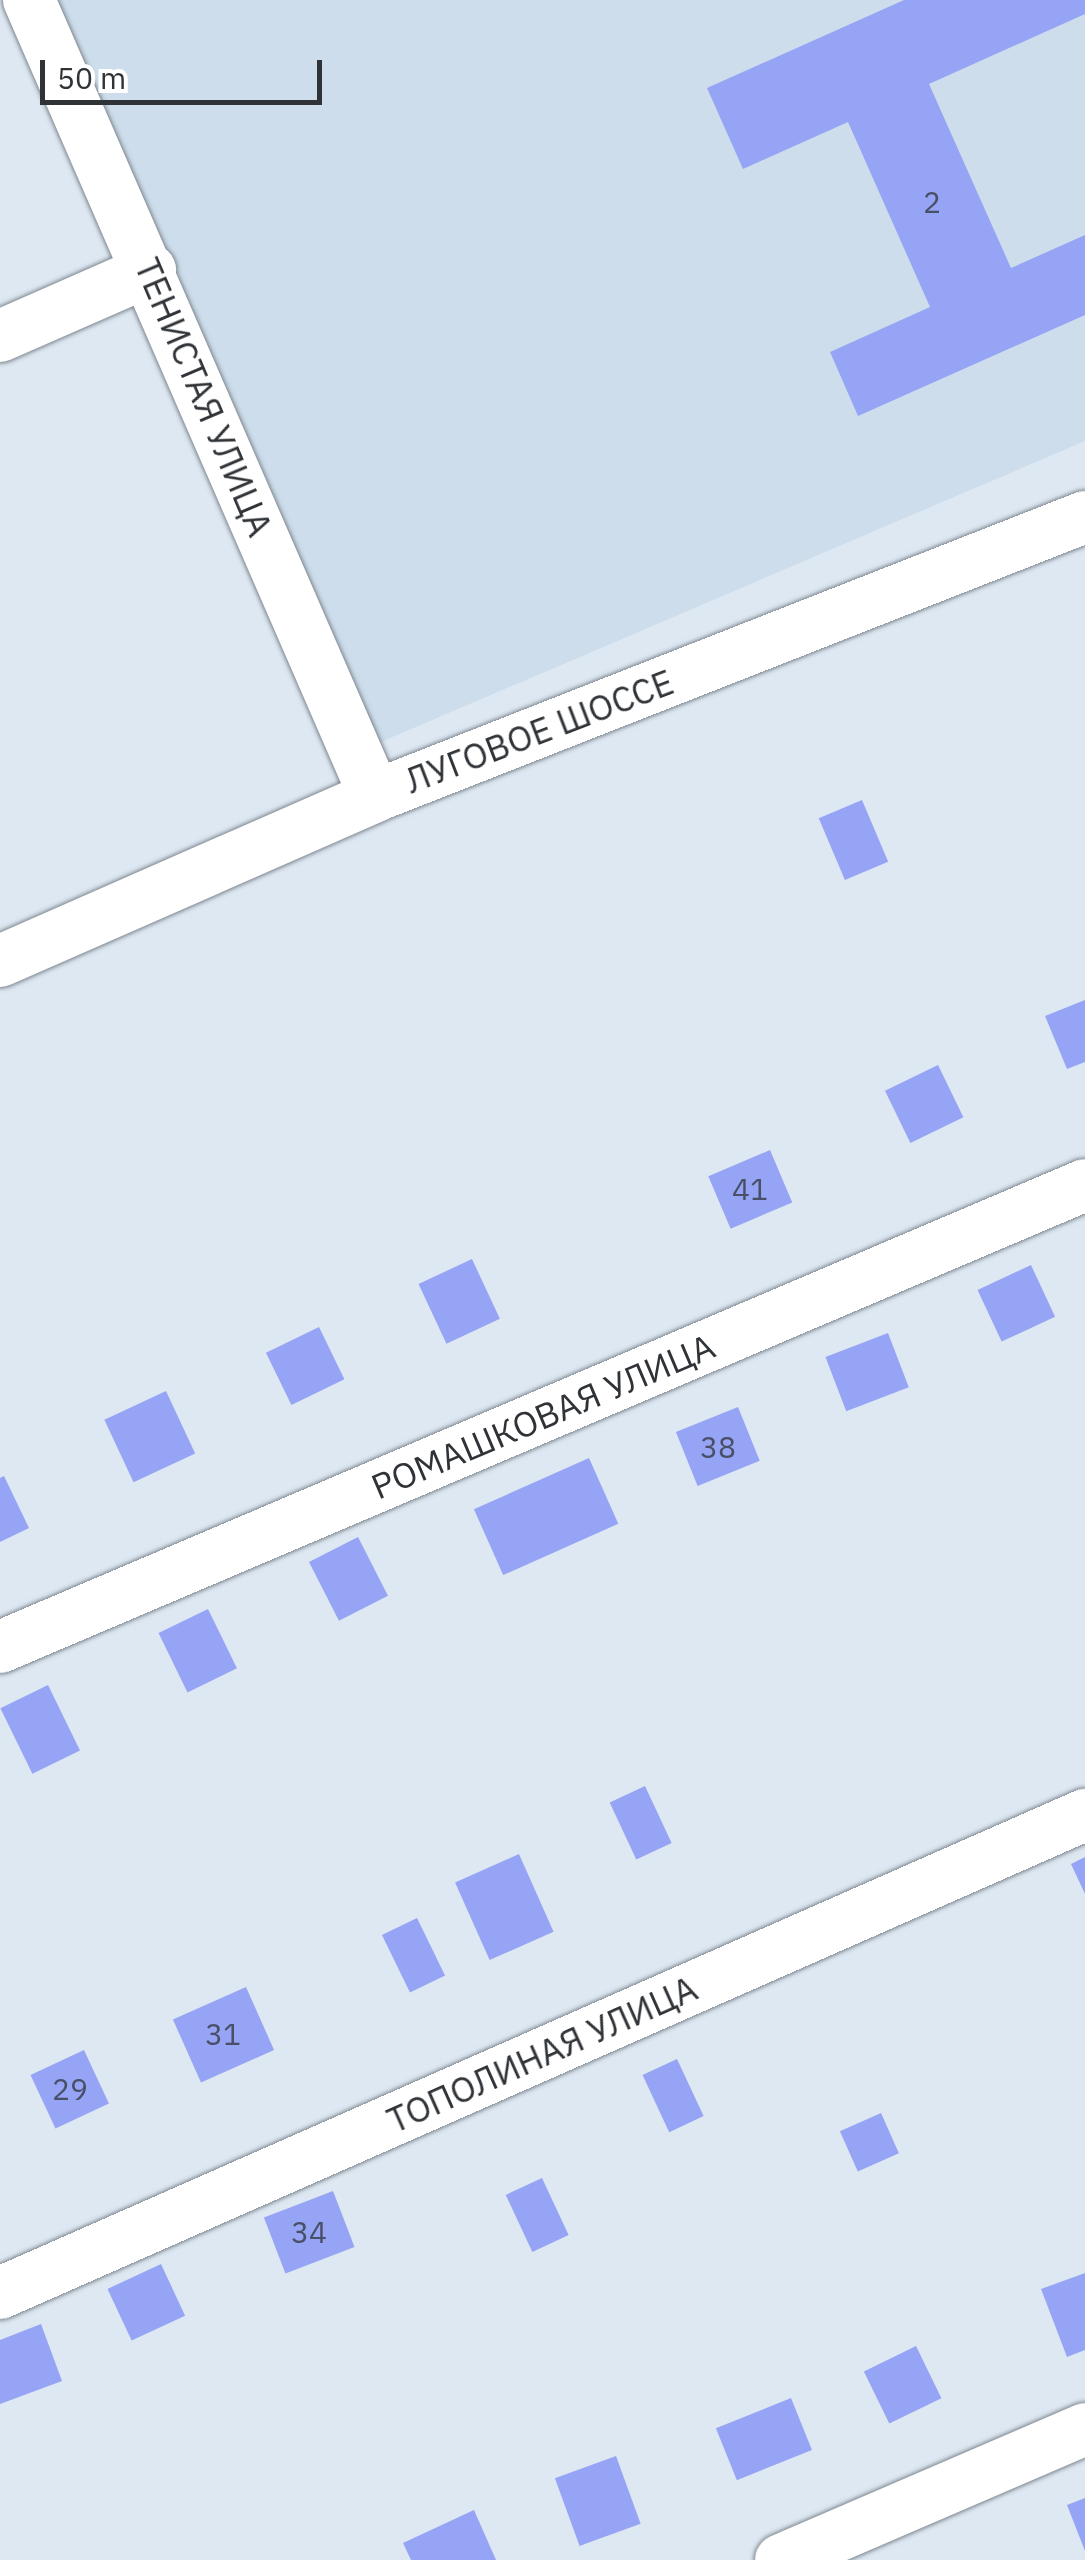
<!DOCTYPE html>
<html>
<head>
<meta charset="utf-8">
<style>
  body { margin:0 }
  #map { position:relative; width:1085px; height:2560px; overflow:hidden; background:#dee8f2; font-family:"IBM Plex Sans",sans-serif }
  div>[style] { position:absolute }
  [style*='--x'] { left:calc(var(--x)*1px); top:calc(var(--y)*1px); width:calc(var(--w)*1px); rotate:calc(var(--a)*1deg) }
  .built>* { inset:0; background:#cdddeb }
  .building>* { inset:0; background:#96a4f5; transform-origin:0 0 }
  .roads { filter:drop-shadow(0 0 2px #7e8790) drop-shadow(0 0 2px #7e8790) }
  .minor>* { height:52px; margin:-26px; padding:0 26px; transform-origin:26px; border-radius:26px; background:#fff }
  span { translate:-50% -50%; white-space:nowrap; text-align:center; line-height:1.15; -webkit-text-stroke:8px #fff; paint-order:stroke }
  .number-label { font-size:30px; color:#494f66 }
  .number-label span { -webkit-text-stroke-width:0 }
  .street-label { font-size:35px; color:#2f3337 }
  .scale { position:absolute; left:40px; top:60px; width:282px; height:45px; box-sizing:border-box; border:5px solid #2f3337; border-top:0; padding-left:12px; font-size:30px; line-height:35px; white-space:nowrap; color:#2f3337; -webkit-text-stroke:8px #fff; paint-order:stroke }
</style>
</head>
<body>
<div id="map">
  <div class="built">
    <div style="clip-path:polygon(19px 0,1085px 0,1085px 441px,334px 762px)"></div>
  </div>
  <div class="building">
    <div style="clip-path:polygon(904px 0,1085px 0,1085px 14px,929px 84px,1011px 268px,1085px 235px,1085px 315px,858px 416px,830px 352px,930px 307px,848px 122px,743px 169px,707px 88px)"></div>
    <div style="left:862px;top:800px;width:67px;height:47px;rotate:67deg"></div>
    <div style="clip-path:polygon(1085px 1000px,1085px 1062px,1067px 1069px,1045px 1016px)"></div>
    <div style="left:938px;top:1065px;width:58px;height:59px;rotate:64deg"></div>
    <div style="left:770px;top:1150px;width:57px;height:67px;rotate:67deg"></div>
    <div style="left:472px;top:1259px;width:66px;height:59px;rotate:65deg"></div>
    <div style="left:1031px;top:1265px;width:57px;height:59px;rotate:65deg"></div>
    <div style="left:319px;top:1327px;width:58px;height:59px;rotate:64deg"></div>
    <div style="left:888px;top:1333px;width:58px;height:67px;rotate:69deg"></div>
    <div style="left:166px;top:1391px;width:69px;height:68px;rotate:65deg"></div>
    <div style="left:738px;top:1407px;width:58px;height:67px;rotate:68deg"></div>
    <div style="left:589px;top:1458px;width:72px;height:126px;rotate:66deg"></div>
    <div style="clip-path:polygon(4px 1476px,29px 1528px,0 1542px,0 1478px)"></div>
    <div style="left:358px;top:1537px;width:66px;height:55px;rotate:63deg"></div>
    <div style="left:208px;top:1609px;width:66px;height:55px;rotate:64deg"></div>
    <div style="left:48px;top:1685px;width:73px;height:53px;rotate:64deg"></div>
    <div style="left:645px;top:1786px;width:63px;height:39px;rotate:65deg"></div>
    <div style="left:519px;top:1854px;width:85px;height:70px;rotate:66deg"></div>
    <div style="clip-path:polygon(1085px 1857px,1085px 1894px,1071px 1864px)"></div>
    <div style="left:417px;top:1918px;width:64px;height:39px;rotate:64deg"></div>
    <div style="left:246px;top:1987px;width:69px;height:80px;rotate:66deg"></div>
    <div style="left:84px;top:2050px;width:59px;height:59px;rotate:65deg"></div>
    <div style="left:677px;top:2059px;width:63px;height:38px;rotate:65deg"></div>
    <div style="left:881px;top:2113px;width:44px;height:45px;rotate:66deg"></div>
    <div style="left:542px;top:2178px;width:63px;height:40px;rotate:65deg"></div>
    <div style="left:333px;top:2191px;width:60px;height:74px;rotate:69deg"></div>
    <div style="left:161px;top:2264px;width:57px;height:59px;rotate:65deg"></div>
    <div style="clip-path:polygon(1085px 2273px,1085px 2350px,1067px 2357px,1041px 2289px)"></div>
    <div style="clip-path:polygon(41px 2324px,62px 2381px,0 2404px,0 2340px)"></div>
    <div style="left:916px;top:2346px;width:58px;height:58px;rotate:64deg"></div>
    <div style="left:791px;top:2398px;width:56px;height:81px;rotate:68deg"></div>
    <div style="left:616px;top:2456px;width:72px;height:65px;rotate:70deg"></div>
    <div style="clip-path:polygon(1085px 2498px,1085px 2551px,1067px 2505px)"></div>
    <div style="clip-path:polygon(474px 2510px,496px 2560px,411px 2560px,403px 2543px)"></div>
  </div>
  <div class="roads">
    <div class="minor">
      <div style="--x:29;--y:0;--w:868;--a:66.51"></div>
      <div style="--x:0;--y:336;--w:164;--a:-23.7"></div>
      <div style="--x:0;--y:961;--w:410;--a:-23.7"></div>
      <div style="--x:375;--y:796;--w:763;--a:-21.45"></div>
      <div style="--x:0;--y:1647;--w:1179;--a:-23.06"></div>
      <div style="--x:0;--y:2293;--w:1186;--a:-23.78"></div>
      <div style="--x:781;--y:2560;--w:331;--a:-23.3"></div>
    </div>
  </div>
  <div class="number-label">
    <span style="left:932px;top:202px">2</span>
    <span style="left:750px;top:1189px">41</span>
    <span style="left:718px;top:1447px">38</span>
    <span style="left:223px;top:2034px">31</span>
    <span style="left:70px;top:2089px">29</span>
    <span style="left:309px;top:2232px">34</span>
  </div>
  <div class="street-label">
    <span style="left:204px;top:397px;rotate:67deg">ТЕНИСТАЯ УЛИЦА</span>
    <span style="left:539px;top:731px;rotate:-21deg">ЛУГОВОЕ ШОССЕ</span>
    <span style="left:543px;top:1416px;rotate:-23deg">РОМАШКОВАЯ УЛИЦА</span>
    <span style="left:542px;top:2054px;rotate:-24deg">ТОПОЛИНАЯ УЛИЦА</span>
  </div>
  <div class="scale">50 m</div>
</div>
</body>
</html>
